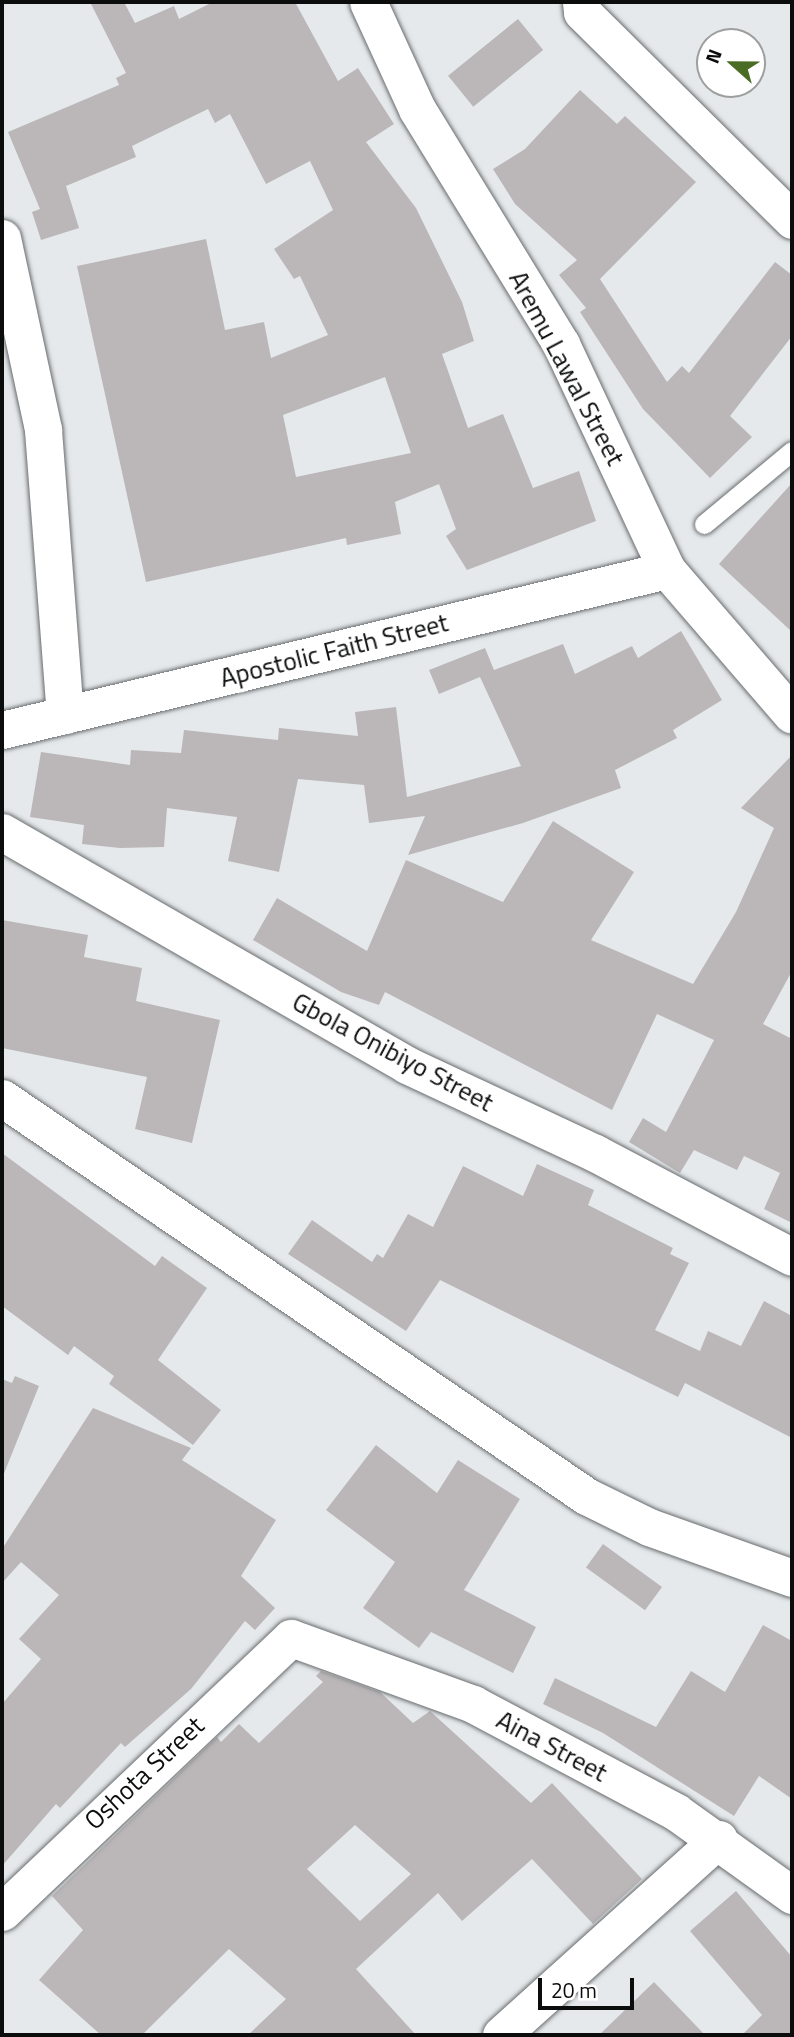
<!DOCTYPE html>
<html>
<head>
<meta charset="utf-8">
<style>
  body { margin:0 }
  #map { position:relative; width:794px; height:2037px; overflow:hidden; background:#e5e9eb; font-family:"Titillium Web",sans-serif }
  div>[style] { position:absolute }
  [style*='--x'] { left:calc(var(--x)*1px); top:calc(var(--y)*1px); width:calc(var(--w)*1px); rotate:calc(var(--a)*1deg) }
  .building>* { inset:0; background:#bbb7b8; transform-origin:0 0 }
  .roads { filter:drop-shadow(0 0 2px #696c6e) drop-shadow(0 0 2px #696c6e) }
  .service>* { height:19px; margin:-9.5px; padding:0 9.5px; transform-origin:9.5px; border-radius:9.5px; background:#fff }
  .minor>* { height:37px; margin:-18.5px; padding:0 18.5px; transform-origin:18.5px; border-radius:18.5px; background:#fff }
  span { translate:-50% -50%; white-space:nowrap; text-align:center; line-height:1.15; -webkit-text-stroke:7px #fff; paint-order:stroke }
  .street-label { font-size:26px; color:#0b0c0c }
  .frame { position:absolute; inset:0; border:4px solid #0b0c0c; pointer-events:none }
  .north { position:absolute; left:696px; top:28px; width:70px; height:70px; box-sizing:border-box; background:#fff; border:2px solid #9d9e9e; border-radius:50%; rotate:291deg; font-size:19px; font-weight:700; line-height:28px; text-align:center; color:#0b0c0c }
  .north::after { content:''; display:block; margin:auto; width:24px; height:32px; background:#4a6c24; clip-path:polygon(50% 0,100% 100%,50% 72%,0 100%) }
  .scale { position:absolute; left:538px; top:1978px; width:96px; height:32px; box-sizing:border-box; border:4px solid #0b0c0c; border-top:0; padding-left:9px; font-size:21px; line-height:24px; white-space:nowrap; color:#0b0c0c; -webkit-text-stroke:5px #fff; paint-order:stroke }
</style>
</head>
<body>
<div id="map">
  <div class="building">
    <div style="clip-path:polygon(evenodd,90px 2px,124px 2px,135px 23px,174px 6px,179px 19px,213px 2px,295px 2px,338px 81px,358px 68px,394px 124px,366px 142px,416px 208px,462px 302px,474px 341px,442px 354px,468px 428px,503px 414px,533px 488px,579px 471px,596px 521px,467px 570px,446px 536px,456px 529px,439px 484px,395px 502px,401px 534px,347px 545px,346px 538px,146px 582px,77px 266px,206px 239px,225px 330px,264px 322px,271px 358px,328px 335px,300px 276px,294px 279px,274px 249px,333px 210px,310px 161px,266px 184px,230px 114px,215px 123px,208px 109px,132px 146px,136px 157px,66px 186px,79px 228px,41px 240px,32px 212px,40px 209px,8px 132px,119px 85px,116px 78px,126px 73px,90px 2px,385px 377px,411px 453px,296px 477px,283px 415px,385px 377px)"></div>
    <div style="left:518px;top:19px;width:40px;height:90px;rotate:51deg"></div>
    <div style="clip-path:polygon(580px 90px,617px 124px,625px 116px,696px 182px,600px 279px,667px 382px,682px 366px,689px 373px,775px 262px,792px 275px,792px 336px,730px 416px,752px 437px,710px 478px,643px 409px,580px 312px,586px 308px,559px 275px,577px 260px,515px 204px,493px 169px,525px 149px)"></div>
    <div style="clip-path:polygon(792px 483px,792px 632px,719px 564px)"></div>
    <div style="clip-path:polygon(681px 631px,722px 700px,673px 730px,677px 738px,615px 770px,621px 788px,523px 823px,408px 855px,425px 816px,369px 823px,364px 785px,298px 779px,279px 872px,228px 861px,237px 817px,167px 808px,164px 847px,120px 848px,82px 844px,84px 825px,30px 817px,41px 752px,130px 765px,131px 750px,181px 753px,184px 730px,278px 740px,279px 728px,358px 736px,355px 712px,396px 707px,407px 797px,521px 766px,480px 677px,439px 694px,429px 670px,485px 648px,494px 670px,563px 644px,575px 674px,632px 646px,638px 658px)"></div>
    <div style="clip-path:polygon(792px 755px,792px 971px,763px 1024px,792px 1039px,792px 1223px,764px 1209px,780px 1173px,744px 1156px,737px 1170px,694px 1150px,680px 1173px,629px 1142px,643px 1118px,666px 1132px,714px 1040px,657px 1014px,612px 1110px,385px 992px,379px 1005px,341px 992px,253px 940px,277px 898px,367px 951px,406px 860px,503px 902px,553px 821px,634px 872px,591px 940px,693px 984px,736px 912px,774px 828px,741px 808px)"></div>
    <div style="clip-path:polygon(2px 920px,88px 935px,84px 957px,142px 968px,136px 1001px,220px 1020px,192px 1143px,135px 1129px,147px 1077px,2px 1048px)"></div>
    <div style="clip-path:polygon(2px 1153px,155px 1266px,162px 1256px,207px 1288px,158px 1360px,221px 1410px,193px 1445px,109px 1384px,114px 1376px,74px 1346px,68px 1355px,2px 1306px)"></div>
    <div style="clip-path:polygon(537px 1164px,594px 1190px,588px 1205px,673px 1248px,670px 1254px,689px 1263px,655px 1330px,700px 1351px,708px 1331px,741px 1346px,764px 1301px,792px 1316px,792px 1438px,685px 1383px,678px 1397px,440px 1280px,406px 1331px,288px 1254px,312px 1220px,372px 1262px,377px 1254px,383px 1258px,408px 1214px,433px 1227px,463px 1166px,523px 1196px)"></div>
    <div style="clip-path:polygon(15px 1376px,39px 1386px,3px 1476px,2px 1379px,12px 1383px)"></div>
    <div style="clip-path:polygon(93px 1408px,191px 1448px,182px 1460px,276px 1520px,241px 1576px,275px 1608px,255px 1630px,245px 1621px,191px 1689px,125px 1747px,121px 1743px,60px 1808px,56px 1804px,2px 1866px,2px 1704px,41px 1659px,19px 1639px,59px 1595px,21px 1562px,2px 1583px,2px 1549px)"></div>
    <div style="clip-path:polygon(376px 1445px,437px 1493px,458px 1460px,520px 1499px,464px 1590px,536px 1627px,513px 1673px,431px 1632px,419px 1648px,363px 1608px,395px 1562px,326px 1510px)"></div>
    <div style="left:603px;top:1544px;width:73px;height:29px;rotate:36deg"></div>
    <div style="clip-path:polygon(763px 1625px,792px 1641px,792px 1799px,759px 1776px,734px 1816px,603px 1733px,543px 1704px,555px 1678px,656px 1727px,691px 1671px,725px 1692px)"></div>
    <div style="clip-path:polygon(evenodd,321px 1671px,380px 1692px,413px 1723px,430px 1711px,531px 1803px,552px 1783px,642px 1879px,593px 1924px,532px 1859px,462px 1921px,438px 1893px,356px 1969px,416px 2035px,248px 2035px,286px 1999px,229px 1949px,142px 2035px,101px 2035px,39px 1980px,83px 1930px,52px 1896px,217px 1737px,221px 1742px,239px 1724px,259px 1743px,323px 1682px,316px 1676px,321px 1671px,355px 1825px,411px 1874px,360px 1921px,307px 1869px,355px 1825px)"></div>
    <div style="clip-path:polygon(736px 1891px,792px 1957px,792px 2035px,742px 2035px,762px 2015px,690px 1931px)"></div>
    <div style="clip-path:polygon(654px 1982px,705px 2035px,599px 2035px)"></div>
  </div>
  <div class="roads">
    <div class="service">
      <div style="--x:704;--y:524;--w:114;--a:-39.7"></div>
    </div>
    <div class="minor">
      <div style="--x:368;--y:2;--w:118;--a:65.4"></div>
      <div style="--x:417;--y:109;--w:276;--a:58.5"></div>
      <div style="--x:561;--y:344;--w:250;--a:64.9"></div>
      <div style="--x:667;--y:570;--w:191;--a:49.2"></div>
      <div style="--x:581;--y:2;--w:10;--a:84"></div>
      <div style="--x:582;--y:12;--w:296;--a:44.7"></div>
      <div style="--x:2;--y:238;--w:196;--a:77.9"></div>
      <div style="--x:43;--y:430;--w:286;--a:85.6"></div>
      <div style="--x:2;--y:730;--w:684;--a:-13.53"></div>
      <div style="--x:2;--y:832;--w:467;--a:29.9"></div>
      <div style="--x:407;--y:1065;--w:208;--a:25.1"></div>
      <div style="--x:595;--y:1153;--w:223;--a:27.8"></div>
      <div style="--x:2;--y:1098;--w:707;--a:34.27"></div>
      <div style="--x:586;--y:1496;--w:70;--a:26.2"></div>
      <div style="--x:649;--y:1527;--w:152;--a:19.6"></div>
      <div style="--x:2;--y:1912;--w:398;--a:-43.5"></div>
      <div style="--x:291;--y:1638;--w:194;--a:19.9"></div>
      <div style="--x:473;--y:1704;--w:230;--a:28"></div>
      <div style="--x:676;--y:1812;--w:143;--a:35.6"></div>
      <div style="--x:501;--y:2035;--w:293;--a:-42"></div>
    </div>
  </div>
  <div class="street-label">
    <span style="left:567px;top:368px;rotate:62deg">Aremu Lawal Street</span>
    <span style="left:334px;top:650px;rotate:-14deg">Apostolic Faith Street</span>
    <span style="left:393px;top:1052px;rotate:28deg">Gbola Onibiyo Street</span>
    <span style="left:552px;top:1746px;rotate:28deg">Aina Street</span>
    <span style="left:144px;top:1773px;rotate:-43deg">Oshota Street</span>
  </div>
  <div class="frame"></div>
  <div class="north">N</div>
  <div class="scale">20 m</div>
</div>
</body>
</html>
